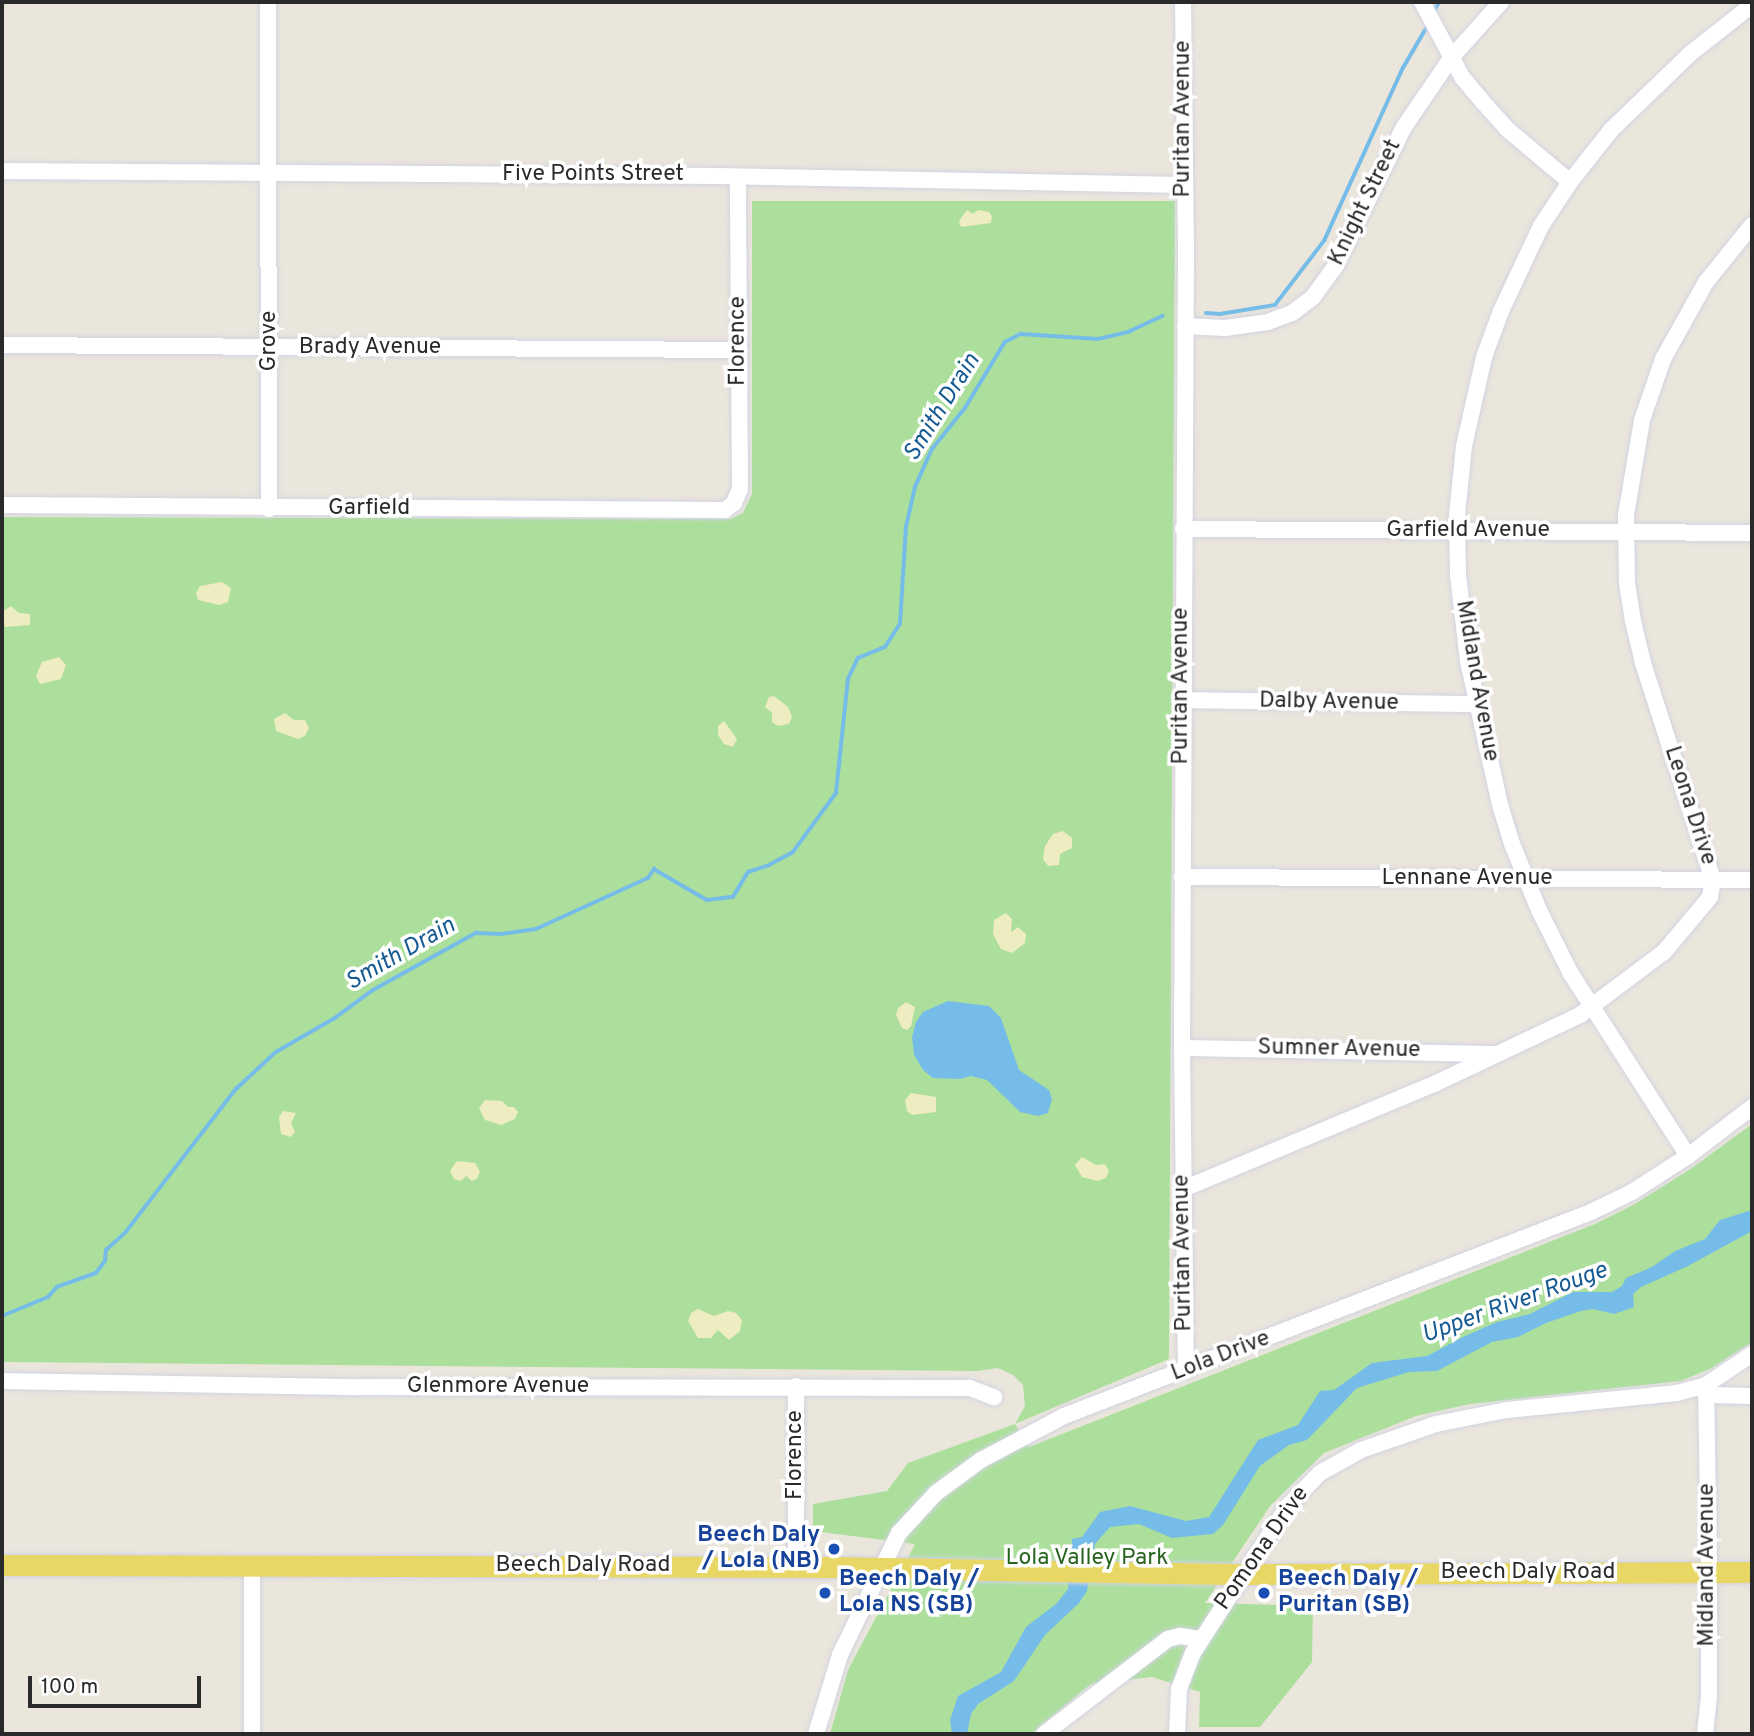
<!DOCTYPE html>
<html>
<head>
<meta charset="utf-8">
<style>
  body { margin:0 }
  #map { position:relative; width:1754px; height:1736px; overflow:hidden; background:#ebe6dc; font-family:Overpass,sans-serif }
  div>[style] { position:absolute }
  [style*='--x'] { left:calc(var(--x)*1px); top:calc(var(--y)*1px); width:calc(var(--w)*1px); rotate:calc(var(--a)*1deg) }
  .green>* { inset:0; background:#acdf9c }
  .sand>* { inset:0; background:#eeecc1 }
  .water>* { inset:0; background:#75bde8 }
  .stream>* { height:3.5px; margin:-1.75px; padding:0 1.75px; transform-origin:1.75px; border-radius:1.75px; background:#75bde8 }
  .roads { filter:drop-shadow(0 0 2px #d2d3e2) drop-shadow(0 0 2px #d2d3e2) }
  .minor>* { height:16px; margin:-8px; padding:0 8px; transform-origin:8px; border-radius:8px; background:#fff }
  .major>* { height:21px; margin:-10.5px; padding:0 10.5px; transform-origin:10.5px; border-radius:10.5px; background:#e8d764 }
  .dots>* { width:19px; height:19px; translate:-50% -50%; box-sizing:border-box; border:4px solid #fff; border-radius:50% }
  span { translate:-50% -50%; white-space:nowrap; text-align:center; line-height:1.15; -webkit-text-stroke:7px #fff; paint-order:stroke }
  .street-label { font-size:23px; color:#2a2a2a }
  .transit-label { font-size:23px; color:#164399; font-weight:700 }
  .right { translate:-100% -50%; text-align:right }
  .left { translate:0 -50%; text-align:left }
  .park-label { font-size:23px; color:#25631e }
  .water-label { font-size:24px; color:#155a93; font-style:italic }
  .frame { position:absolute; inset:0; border:4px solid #2a2a2a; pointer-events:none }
  .scale { position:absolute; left:28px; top:1676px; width:173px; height:32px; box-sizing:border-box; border:4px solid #2a2a2a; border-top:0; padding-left:9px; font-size:21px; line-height:24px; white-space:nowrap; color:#2a2a2a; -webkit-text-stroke:5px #fff; paint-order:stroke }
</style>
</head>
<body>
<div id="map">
  <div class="green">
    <div style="clip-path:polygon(752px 201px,1175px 201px,1169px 1359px,1015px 1424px,1029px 1447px,1595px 1224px,1633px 1205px,1692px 1168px,1752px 1124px,1752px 1342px,1712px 1368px,1681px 1381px,1470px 1404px,1416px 1416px,1324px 1453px,1270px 1506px,1205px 1603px,1313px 1606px,1312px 1662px,1260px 1727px,1199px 1727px,1200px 1692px,1152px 1677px,1091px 1684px,1031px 1734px,830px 1734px,848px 1670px,915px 1544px,813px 1531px,813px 1504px,887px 1491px,908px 1463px,1015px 1424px,1025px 1406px,1023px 1385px,1013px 1375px,998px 1368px,977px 1371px,2px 1362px,2px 517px,730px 519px,743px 513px,752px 494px)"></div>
  </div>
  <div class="sand">
    <div style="clip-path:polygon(967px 210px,973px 214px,978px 210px,989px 212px,992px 216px,991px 223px,961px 227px,959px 221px)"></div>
    <div style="clip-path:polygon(222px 582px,231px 588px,228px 602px,219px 605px,198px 600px,196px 593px,200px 586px)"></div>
    <div style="clip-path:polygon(11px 606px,19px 613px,30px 614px,30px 625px,5px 627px,2px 612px)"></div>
    <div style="clip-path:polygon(59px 657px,66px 665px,61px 679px,40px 684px,36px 676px,42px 662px)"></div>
    <div style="clip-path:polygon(769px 697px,774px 696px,788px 707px,792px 717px,789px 724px,778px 726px,772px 722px,772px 713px,765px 707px)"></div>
    <div style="clip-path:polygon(285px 713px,294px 720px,305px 720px,309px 728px,305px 736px,298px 739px,276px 731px,274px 719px)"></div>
    <div style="clip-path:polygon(724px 721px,737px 739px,733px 747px,724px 744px,718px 735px,718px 726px)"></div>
    <div style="clip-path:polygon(1063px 831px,1072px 838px,1072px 848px,1060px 854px,1059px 865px,1048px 866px,1043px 859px,1045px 846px,1053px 834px)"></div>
    <div style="clip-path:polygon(1006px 913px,1012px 919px,1011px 932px,1018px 927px,1026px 934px,1025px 943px,1012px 953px,1001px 949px,993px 934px,994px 920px)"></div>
    <div style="clip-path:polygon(906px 1002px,915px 1007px,911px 1026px,907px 1030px,902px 1028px,896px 1015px,898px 1008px)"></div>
    <div style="clip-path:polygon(911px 1093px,936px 1097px,936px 1112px,912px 1115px,907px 1111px,905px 1100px)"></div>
    <div style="clip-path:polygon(485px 1100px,502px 1101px,508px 1107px,514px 1107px,518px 1112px,515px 1119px,501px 1125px,485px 1120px,479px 1108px)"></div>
    <div style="clip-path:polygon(283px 1111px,296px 1113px,291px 1123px,295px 1132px,291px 1137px,281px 1134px,279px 1117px)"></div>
    <div style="clip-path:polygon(1082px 1157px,1096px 1165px,1105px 1164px,1109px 1171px,1106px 1178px,1098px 1181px,1082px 1177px,1075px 1165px)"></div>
    <div style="clip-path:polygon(457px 1161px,475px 1163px,480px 1172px,477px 1179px,472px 1181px,466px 1176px,461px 1181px,454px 1179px,450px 1171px)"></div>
    <div style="clip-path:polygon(698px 1309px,714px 1316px,728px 1311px,736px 1313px,742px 1320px,740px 1331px,729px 1340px,718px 1330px,711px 1338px,698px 1338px,688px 1321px,691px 1313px)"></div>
  </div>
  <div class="water">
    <div style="clip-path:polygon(948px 1001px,989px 1006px,1001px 1018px,1019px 1070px,1049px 1090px,1052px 1099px,1048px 1113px,1038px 1116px,1020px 1112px,987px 1080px,971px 1076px,960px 1079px,933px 1078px,923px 1070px,914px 1055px,912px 1037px,916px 1022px,923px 1012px)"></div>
    <div style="clip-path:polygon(1752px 1210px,1752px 1231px,1688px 1266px,1641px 1287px,1633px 1294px,1634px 1307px,1626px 1310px,1614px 1314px,1593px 1309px,1581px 1311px,1546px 1323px,1518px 1337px,1492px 1342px,1437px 1371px,1409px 1372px,1357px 1388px,1307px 1440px,1289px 1445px,1260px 1466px,1223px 1525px,1213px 1534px,1172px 1538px,1139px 1524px,1110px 1527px,1095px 1544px,1087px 1591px,1079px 1603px,1045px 1635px,1014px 1681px,978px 1704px,971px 1714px,967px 1734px,952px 1734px,950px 1720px,958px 1696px,1001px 1672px,1026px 1627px,1056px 1604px,1068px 1589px,1072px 1539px,1082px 1537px,1100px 1512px,1130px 1506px,1186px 1521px,1209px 1517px,1258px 1440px,1298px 1425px,1320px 1391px,1334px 1390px,1372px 1363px,1427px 1356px,1463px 1337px,1497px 1322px,1530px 1314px,1573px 1292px,1612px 1292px,1622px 1286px,1626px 1278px,1652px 1267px,1675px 1251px,1705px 1239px,1720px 1220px)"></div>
  </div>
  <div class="stream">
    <div style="--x:1434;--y:12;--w:11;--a:-63"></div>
    <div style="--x:1206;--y:313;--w:14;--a:4"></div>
    <div style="--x:1220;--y:314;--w:56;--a:-9.3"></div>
    <div style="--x:1275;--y:305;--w:81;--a:-52.6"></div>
    <div style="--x:1324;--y:241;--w:190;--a:-65.5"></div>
    <div style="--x:1403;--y:68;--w:50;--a:-59.8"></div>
    <div style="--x:2;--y:1316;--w:50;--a:-22.4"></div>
    <div style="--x:48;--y:1297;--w:13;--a:-48"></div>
    <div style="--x:57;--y:1287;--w:41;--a:-19.7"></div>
    <div style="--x:96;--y:1273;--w:15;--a:-53"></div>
    <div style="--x:105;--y:1261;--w:11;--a:-85"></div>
    <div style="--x:106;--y:1250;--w:25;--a:-42"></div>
    <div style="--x:125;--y:1233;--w:182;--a:-52.4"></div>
    <div style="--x:236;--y:1089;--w:54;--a:-42.8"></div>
    <div style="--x:276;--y:1052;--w:68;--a:-30"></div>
    <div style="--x:335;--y:1018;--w:47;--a:-36.4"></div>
    <div style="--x:373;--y:990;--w:118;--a:-29"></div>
    <div style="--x:476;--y:933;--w:25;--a:2"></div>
    <div style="--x:501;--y:934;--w:35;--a:-8"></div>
    <div style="--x:536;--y:929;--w:123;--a:-24.5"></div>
    <div style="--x:648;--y:878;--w:11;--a:-56"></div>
    <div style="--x:654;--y:869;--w:61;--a:30.3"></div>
    <div style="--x:707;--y:900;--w:26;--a:-7"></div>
    <div style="--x:733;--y:897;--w:29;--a:-59"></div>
    <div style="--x:748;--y:872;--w:22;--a:-18"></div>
    <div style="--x:769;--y:865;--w:27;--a:-28"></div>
    <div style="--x:793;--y:852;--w:73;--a:-53.9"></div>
    <div style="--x:836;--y:793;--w:115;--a:-84"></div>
    <div style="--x:848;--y:679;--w:23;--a:-65"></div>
    <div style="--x:858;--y:658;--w:29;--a:-22"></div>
    <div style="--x:885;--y:647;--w:27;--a:-57"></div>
    <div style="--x:900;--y:624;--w:97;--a:-86.5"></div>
    <div style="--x:906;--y:527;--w:41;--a:-77.3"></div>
    <div style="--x:915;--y:487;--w:42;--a:-65.9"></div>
    <div style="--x:932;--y:449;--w:53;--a:-51.2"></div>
    <div style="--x:965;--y:408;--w:77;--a:-58.8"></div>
    <div style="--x:1005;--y:342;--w:18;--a:-27"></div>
    <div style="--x:1021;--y:334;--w:77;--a:3.7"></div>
    <div style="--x:1098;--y:339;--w:31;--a:-13"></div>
    <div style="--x:1128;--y:332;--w:38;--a:-25"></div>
  </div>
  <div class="roads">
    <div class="minor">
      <div style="--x:268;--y:2;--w:507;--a:89.89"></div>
      <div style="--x:1183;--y:2;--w:251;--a:89.3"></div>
      <div style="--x:1186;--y:253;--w:795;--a:90.29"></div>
      <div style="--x:1182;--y:1048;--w:322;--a:89.3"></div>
      <div style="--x:1422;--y:2;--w:85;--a:61.9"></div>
      <div style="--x:1462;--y:77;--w:31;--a:50"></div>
      <div style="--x:1482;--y:101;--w:38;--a:48"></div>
      <div style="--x:1507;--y:129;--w:82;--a:40.1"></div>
      <div style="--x:2;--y:171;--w:715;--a:0.4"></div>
      <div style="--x:717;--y:176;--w:467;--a:1.1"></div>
      <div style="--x:1185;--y:326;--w:40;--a:2.9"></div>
      <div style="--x:1225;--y:328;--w:43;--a:-7.9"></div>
      <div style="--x:1268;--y:322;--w:26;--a:-21"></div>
      <div style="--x:1292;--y:313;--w:26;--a:-37"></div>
      <div style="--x:1313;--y:297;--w:37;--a:-54"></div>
      <div style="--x:1335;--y:267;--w:156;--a:-63.8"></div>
      <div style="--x:1404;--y:127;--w:83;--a:-55.7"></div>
      <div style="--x:1451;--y:58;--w:75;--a:-48.2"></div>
      <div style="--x:2;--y:345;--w:737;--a:0.39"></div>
      <div style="--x:2;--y:505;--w:723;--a:0.4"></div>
      <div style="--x:725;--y:510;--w:11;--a:-38"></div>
      <div style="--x:734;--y:503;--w:15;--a:-67"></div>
      <div style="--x:740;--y:489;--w:312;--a:-90.4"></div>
      <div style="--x:1183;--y:529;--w:569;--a:0.4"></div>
      <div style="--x:1182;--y:700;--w:295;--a:0.8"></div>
      <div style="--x:1182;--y:877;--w:570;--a:0.3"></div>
      <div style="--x:1182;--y:1048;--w:313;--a:1.1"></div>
      <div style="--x:1688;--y:1156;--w:216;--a:-122.7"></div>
      <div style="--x:1571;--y:974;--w:72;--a:-116.6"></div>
      <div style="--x:1539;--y:910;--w:71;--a:-112.2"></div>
      <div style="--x:1512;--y:844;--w:37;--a:-107"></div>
      <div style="--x:1501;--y:809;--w:152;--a:-102.6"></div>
      <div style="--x:1468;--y:661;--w:88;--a:-96.6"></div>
      <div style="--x:1458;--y:574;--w:59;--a:-91"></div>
      <div style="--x:1457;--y:515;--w:69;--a:-84.2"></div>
      <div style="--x:1464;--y:446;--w:91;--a:-77.3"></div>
      <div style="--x:1484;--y:357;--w:49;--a:-69.7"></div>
      <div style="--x:1501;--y:311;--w:94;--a:-64.8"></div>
      <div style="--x:1541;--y:226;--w:53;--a:-56.6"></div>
      <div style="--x:1570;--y:182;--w:66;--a:-51.7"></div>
      <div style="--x:1611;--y:130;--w:111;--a:-43.9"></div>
      <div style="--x:1691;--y:53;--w:78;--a:-38.2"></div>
      <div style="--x:1183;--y:1189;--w:272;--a:-22.7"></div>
      <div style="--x:1434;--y:1084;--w:161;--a:-25.3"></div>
      <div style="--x:1580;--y:1015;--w:105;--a:-36.9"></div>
      <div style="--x:1664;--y:952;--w:72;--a:-50.1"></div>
      <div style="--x:1710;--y:897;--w:17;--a:-80"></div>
      <div style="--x:1713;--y:880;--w:228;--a:-107.9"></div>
      <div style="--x:1643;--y:663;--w:43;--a:-103.4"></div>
      <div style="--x:1633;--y:621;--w:39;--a:-99"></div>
      <div style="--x:1627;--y:582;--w:67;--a:-90.9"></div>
      <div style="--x:1626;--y:515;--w:96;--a:-80.4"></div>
      <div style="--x:1642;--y:420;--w:65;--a:-71"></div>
      <div style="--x:1663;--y:359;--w:88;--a:-60.8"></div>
      <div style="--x:1706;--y:282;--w:73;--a:-51.1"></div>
      <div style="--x:2;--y:1381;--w:356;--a:1"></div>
      <div style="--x:358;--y:1387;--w:612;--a:0.09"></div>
      <div style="--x:970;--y:1388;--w:26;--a:21"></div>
      <div style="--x:796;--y:1386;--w:181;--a:90"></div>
      <div style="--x:1708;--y:1395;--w:44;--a:1.3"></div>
      <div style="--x:252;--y:1734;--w:170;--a:-90"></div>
      <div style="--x:816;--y:1734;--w:83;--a:-73.1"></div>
      <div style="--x:840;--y:1655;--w:136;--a:-64.2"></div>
      <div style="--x:899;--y:1533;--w:54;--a:-47.2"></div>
      <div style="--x:936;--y:1493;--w:56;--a:-36.3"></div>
      <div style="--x:981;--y:1460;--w:94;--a:-27.9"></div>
      <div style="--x:1064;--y:1416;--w:565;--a:-21.16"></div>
      <div style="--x:1591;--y:1212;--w:46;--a:-26"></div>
      <div style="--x:1632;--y:1192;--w:67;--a:-32.7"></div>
      <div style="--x:1688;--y:1156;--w:81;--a:-37.4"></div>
      <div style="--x:1044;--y:1734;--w:156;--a:-37.5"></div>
      <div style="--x:1168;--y:1639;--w:12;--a:-14"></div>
      <div style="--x:1180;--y:1636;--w:22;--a:8"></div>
      <div style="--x:1177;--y:1734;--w:45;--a:-87.5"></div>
      <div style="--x:1179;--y:1689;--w:39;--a:-69"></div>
      <div style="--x:1193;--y:1653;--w:174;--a:-57.2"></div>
      <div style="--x:1287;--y:1507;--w:47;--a:-45.9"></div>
      <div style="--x:1320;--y:1473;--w:47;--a:-29.3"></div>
      <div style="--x:1361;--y:1450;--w:79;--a:-19.1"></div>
      <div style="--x:1436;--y:1424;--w:72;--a:-11.2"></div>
      <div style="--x:1507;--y:1410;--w:171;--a:-5.7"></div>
      <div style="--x:1677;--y:1393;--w:30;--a:-15"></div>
      <div style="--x:1706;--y:1385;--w:55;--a:-34"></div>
      <div style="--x:1705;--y:1734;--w:38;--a:-84"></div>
      <div style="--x:1709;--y:1696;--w:124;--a:-90"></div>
      <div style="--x:1709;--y:1572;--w:187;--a:-90.9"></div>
    </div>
    <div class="major">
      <div style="--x:2;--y:1565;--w:829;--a:0.14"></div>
      <div style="--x:831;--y:1567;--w:413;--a:1"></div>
      <div style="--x:1244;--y:1574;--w:508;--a:-0.23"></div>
    </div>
  </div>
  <div class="dots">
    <div style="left:834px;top:1549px;background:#1a4fb4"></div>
    <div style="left:825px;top:1593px;background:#1a4fb4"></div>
    <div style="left:1264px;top:1593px;background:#1a4fb4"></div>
  </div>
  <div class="street-label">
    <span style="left:1184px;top:119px;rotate:-90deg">Puritan Avenue</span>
    <span style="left:593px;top:175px">Five Points Street</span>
    <span style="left:1366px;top:203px;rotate:-64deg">Knight Street</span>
    <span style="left:270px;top:341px;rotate:-90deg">Grove</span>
    <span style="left:739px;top:341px;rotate:-90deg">Florence</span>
    <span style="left:370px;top:348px">Brady Avenue</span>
    <span style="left:369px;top:509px">Garfield</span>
    <span style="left:1468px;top:531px">Garfield Avenue</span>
    <span style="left:1476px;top:681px;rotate:80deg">Midland Avenue</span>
    <span style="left:1182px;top:686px;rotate:-90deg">Puritan Avenue</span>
    <span style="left:1329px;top:703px;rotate:1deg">Dalby Avenue</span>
    <span style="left:1689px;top:806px;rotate:72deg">Leona Drive</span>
    <span style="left:1467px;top:879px">Lennane Avenue</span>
    <span style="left:1339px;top:1050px;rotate:1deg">Sumner Avenue</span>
    <span style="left:1184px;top:1253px;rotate:-91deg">Puritan Avenue</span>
    <span style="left:1221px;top:1357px;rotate:-21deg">Lola Drive</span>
    <span style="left:498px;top:1387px">Glenmore Avenue</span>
    <span style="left:796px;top:1455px;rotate:-90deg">Florence</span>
    <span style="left:1263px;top:1549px;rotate:-55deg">Pomona Drive</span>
    <span style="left:1708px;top:1565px;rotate:-90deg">Midland Avenue</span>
    <span style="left:583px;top:1566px">Beech Daly Road</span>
    <span style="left:1528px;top:1573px">Beech Daly Road</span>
  </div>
  <div class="transit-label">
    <span class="right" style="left:820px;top:1549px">Beech Daly<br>/ Lola (NB)</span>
    <span class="left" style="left:839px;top:1593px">Beech Daly /<br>Lola NS (SB)</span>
    <span class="left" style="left:1278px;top:1593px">Beech Daly /<br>Puritan (SB)</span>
  </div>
  <div class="park-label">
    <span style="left:1087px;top:1559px">Lola Valley Park</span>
  </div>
  <div class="water-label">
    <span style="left:943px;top:408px;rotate:-58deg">Smith Drain</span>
    <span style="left:401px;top:955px;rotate:-30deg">Smith Drain</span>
    <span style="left:1515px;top:1304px;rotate:-20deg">Upper River Rouge</span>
  </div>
  <div class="frame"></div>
  <div class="scale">100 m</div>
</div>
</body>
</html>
